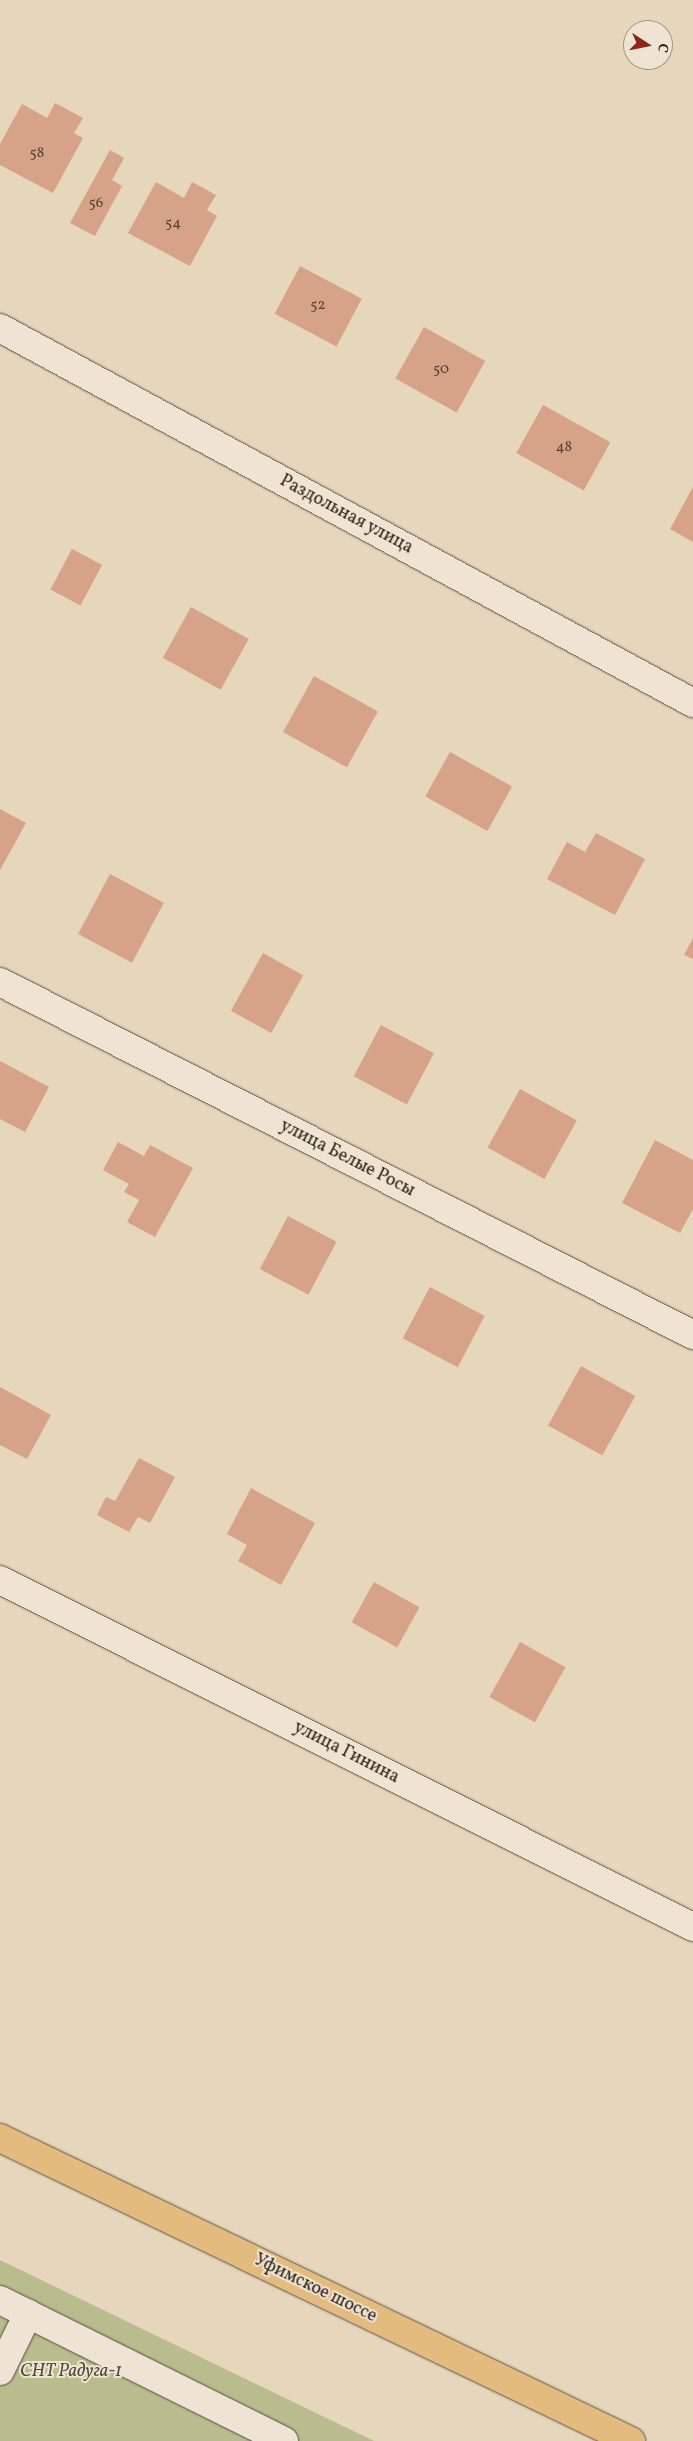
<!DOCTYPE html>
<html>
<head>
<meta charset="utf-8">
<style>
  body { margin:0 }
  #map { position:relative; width:693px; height:2441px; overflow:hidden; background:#e6d6bc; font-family:Vollkorn,serif }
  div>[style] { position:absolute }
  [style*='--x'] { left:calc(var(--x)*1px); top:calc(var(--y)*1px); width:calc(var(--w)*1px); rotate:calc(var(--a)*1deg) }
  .green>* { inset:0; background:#b9bc8d }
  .building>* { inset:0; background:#d6a288; transform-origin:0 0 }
  .roads { filter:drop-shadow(0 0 1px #5b5040) drop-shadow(0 0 1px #5b5040) }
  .minor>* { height:28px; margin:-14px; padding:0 14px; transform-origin:14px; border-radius:14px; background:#efe4d3 }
  .major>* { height:28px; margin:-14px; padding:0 14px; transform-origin:14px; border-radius:14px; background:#e3bb7e }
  span { translate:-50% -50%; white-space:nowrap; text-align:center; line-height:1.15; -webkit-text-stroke:4px #efe4d3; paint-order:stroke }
  .number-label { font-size:15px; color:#574333 }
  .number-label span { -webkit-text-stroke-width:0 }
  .street-label { font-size:18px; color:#2d2317 }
  .park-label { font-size:18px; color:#504934; font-style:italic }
  .north { position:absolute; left:623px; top:20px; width:50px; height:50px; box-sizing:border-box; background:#efe4d3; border:1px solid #a19788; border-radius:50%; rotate:101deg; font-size:14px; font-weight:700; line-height:20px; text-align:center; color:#2d2317 }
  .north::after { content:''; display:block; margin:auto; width:18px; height:22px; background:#8f2418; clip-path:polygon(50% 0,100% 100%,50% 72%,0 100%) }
</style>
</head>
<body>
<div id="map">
  <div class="green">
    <div style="clip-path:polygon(0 2260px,374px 2441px,0 2441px)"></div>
  </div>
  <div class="building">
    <div style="clip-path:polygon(55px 103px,83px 118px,74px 133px,83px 138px,53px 193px,0 165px,0 144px,22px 104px,47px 118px)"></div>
    <div style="clip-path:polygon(110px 150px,124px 158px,112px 180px,122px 186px,95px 236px,70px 223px)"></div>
    <div style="clip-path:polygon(156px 182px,184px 198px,192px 182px,216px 195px,207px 210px,217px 216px,190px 266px,128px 233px)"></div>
    <div style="left:300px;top:266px;width:70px;height:54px;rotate:28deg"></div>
    <div style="left:424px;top:327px;width:70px;height:59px;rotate:29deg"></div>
    <div style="left:543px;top:405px;width:77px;height:55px;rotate:29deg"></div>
    <div style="clip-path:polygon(693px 487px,693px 542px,670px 529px)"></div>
    <div style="left:72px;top:549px;width:34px;height:46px;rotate:28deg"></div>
    <div style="left:191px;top:607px;width:66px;height:58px;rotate:29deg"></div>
    <div style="left:314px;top:676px;width:73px;height:64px;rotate:29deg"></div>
    <div style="left:450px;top:752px;width:71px;height:51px;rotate:29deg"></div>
    <div style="clip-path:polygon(0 809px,26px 823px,0 870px)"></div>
    <div style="clip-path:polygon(596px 833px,645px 859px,615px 915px,547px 879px,567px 842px,585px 852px)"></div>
    <div style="left:110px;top:874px;width:61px;height:68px;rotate:28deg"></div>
    <div style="clip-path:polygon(693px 938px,693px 959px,684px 955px)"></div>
    <div style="left:263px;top:953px;width:46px;height:66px;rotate:29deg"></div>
    <div style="left:381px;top:1025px;width:60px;height:58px;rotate:28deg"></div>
    <div style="clip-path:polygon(0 1061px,49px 1087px,25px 1132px,0 1119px)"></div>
    <div style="left:520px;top:1089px;width:65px;height:67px;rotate:29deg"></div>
    <div style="clip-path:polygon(655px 1140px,693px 1160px,693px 1209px,680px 1233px,622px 1203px)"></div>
    <div style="clip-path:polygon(118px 1142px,144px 1156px,150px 1145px,193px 1168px,155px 1237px,127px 1222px,139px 1200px,124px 1192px,129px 1184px,103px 1170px)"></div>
    <div style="left:288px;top:1216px;width:55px;height:60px;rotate:28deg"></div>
    <div style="left:430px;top:1287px;width:62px;height:58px;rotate:28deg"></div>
    <div style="left:581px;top:1366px;width:62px;height:68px;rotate:29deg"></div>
    <div style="clip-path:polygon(0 1387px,51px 1415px,27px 1459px,0 1445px)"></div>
    <div style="clip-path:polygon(139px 1458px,175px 1477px,150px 1523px,138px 1517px,129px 1532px,97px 1515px,106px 1497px,115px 1501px)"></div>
    <div style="clip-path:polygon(251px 1488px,315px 1523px,281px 1585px,238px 1561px,247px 1545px,227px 1534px)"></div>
    <div style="left:374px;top:1582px;width:52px;height:46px;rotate:29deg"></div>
    <div style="left:520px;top:1642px;width:52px;height:63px;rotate:29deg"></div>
  </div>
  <div class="roads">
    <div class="minor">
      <div style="--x:0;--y:328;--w:788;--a:28.42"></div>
      <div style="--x:0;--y:982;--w:778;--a:26.99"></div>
      <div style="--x:0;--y:1580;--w:775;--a:26.6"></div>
      <div style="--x:0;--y:2300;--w:317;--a:26.4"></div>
      <div style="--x:0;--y:2371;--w:64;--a:-63.8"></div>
    </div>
    <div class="major">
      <div style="--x:0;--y:2138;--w:700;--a:25.65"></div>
    </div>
  </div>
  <div class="number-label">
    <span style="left:37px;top:154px">58</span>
    <span style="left:96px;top:204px">56</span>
    <span style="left:173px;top:224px">54</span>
    <span style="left:318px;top:306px">52</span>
    <span style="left:441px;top:370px">50</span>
    <span style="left:564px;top:448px">48</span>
  </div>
  <div class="street-label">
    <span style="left:346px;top:515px;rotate:28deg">Раздольная улица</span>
    <span style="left:347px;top:1159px;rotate:27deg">улица Белые Росы</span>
    <span style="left:346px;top:1753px;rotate:27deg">улица Гинина</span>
    <span style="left:315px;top:2289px;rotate:26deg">Уфимское шоссе</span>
  </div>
  <div class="park-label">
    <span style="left:71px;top:2372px">СНТ Радуга-1</span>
  </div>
  <div class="north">С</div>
</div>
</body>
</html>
